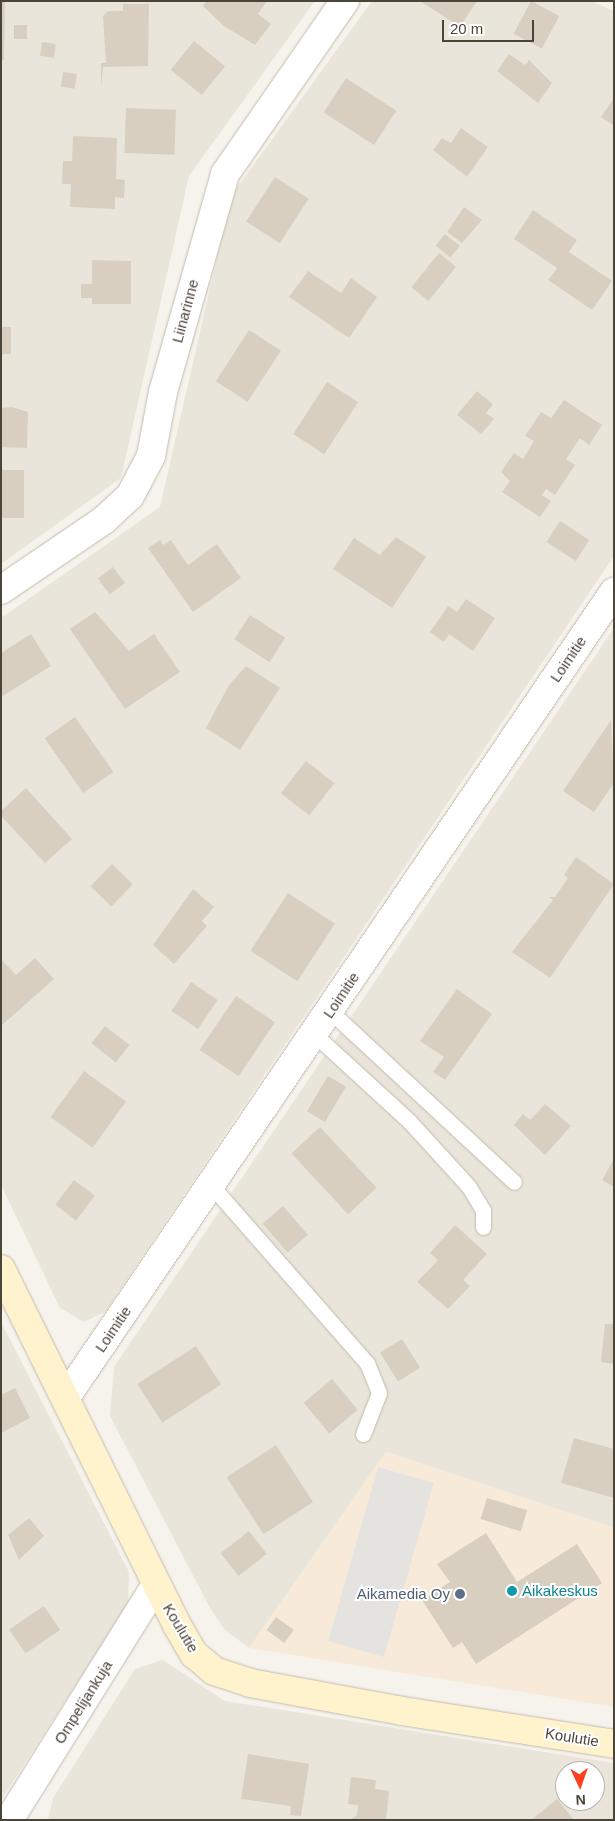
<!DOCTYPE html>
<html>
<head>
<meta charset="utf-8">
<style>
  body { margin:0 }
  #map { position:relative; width:615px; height:1821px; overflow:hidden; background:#f6f3ec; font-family:Arial,sans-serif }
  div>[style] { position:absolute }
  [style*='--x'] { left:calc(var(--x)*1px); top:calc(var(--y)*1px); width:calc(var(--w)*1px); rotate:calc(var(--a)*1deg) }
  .residential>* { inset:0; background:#eae5da }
  .commercial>* { inset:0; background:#f7ead8 }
  .parking>* { inset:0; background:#e5e3e0; transform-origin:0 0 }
  .building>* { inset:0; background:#d8cfc1; transform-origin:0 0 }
  .roads { filter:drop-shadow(0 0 1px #c2bbae) drop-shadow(0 0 1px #c2bbae) }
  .lane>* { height:15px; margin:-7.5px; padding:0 7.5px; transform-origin:7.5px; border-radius:7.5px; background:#fff }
  .street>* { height:28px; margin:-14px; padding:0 14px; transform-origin:14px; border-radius:14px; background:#fff }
  .secondary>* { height:28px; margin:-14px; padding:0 14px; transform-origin:14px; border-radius:14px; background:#fff3cd }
  .dots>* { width:14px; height:14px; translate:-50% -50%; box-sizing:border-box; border:2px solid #fff; border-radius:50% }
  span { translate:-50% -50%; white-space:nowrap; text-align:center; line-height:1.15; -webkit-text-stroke:4px #fff; paint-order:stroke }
  .street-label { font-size:15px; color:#4b4439 }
  .culture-label { font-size:15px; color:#0d838f }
  .left { translate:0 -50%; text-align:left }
  .service-label { font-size:15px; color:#4e5e75 }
  .right { translate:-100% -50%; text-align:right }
  .frame { position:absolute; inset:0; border:2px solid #4b4439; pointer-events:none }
  .north { position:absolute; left:555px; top:1761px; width:50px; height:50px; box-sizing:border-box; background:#fff; border:1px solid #b7b4b0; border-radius:50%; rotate:177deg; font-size:14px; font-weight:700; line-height:20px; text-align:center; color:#4b4439 }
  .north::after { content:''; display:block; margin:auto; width:18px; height:22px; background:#fc3f1d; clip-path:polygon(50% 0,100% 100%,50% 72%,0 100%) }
  .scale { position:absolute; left:442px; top:20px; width:92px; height:22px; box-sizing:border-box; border:2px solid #4b4439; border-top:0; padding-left:6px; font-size:15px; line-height:18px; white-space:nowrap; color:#4b4439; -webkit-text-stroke:4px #fff; paint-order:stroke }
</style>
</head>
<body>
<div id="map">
  <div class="residential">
    <div style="clip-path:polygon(1px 1px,315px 1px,189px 176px,121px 478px,1px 564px)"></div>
    <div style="clip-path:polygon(372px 1px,591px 1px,614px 11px,614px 556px,105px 1312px,84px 1322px,60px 1308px,1px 1185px,1px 618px,160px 507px,231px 196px)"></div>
    <div style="clip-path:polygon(614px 628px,614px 1528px,386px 1452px,249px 1648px,225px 1630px,210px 1608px,110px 1416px,114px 1367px)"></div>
    <div style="clip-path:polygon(1px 1322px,129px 1572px,128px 1604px,1px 1800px)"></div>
    <div style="clip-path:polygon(evenodd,163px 1660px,225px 1701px,614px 1763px,614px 1820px,48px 1820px,53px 1798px,135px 1669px,163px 1660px,565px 1771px,595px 1771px,595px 1801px,565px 1801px,565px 1771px)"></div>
  </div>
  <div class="commercial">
    <div style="clip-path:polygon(386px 1452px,614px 1528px,614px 1707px,249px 1648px)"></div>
  </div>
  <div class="parking">
    <div style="left:378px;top:1467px;width:58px;height:181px;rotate:16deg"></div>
  </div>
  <div class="building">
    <div style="clip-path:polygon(1px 1px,5px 1px,4px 60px,1px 60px)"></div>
    <div style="clip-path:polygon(206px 1px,267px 1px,258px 14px,271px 24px,255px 45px,224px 26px,203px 6px)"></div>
    <div style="clip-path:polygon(420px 1px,477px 1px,460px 27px)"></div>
    <div style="left:531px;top:1px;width:32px;height:37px;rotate:28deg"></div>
    <div style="clip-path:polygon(123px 4px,149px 4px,148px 66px,103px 67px,101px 88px,101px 63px,106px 63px,103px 16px,108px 11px,123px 11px)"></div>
    <div style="left:14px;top:25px;width:13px;height:14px"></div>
    <div style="left:194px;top:41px;width:40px;height:37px;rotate:39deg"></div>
    <div style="left:42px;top:42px;width:14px;height:14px;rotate:8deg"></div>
    <div style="clip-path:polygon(509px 54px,525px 65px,529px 60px,552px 83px,538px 103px,497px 71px)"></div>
    <div style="left:63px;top:72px;width:14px;height:15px;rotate:8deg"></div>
    <div style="left:346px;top:78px;width:60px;height:41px;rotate:33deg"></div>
    <div style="clip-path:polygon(614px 98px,614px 126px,601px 117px)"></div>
    <div style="left:126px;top:108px;width:50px;height:45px;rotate:2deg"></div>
    <div style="clip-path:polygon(461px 128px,488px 147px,467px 177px,433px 150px,442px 138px,451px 143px)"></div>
    <div style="clip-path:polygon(73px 136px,117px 138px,116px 179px,125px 180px,124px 198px,115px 197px,115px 209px,70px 207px,71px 184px,62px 184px,63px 161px,72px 161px)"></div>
    <div style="left:275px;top:177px;width:40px;height:53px;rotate:33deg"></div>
    <div style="clip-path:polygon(464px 207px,482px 220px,462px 243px,447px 232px)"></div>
    <div style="clip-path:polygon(533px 210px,577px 240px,569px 252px,612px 281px,592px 310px,548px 280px,557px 268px,514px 239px)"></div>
    <div style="left:445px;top:234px;width:19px;height:15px;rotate:39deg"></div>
    <div style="left:439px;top:253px;width:22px;height:44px;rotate:39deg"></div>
    <div style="clip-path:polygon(92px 260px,131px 261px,131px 304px,92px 304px,92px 298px,81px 298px,81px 284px,92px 284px)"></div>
    <div style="clip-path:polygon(308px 271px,341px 293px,351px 278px,377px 297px,349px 338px,289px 297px)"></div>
    <div style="left:1px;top:327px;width:10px;height:27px"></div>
    <div style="left:249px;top:330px;width:38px;height:61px;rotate:33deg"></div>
    <div style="left:327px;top:382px;width:37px;height:62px;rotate:33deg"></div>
    <div style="clip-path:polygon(477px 391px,493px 404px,486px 413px,494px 419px,481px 434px,457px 415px)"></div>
    <div style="clip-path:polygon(564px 400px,602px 425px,589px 445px,580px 438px,566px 459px,575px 465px,555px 495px,546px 489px,542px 495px,551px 501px,540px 517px,502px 492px,510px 481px,501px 472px,514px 453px,523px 459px,534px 441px,525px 436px,541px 412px,551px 418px)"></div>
    <div style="clip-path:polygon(12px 407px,28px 412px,27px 448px,1px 447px,1px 408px)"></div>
    <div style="left:1px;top:470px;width:23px;height:48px"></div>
    <div style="left:560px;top:521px;width:35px;height:25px;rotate:33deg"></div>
    <div style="clip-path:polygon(396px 537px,426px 557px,392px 608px,333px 569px,354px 538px,380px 555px)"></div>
    <div style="clip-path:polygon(160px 540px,163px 545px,171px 540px,188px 565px,217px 544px,241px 578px,193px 612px,148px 548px)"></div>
    <div style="left:113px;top:567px;width:20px;height:19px;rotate:53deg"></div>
    <div style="clip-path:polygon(466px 599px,495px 618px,473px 651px,449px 634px,444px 642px,430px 632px,448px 606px,457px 612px)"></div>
    <div style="clip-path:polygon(95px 612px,129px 651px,154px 634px,180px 672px,125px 709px,70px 629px)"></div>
    <div style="left:250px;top:615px;width:42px;height:29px;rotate:33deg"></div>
    <div style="clip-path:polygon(31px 634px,51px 666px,1px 697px,1px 653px)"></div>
    <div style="clip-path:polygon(246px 666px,280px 688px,240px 750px,206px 728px,229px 685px)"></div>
    <div style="left:75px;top:717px;width:67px;height:37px;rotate:55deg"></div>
    <div style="clip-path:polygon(611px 720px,614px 783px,594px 812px,563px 791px)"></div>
    <div style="left:306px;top:761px;width:36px;height:41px;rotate:38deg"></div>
    <div style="clip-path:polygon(26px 788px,72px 839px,45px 863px,1px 816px,1px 811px)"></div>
    <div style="clip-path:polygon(576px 857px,614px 884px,550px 978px,512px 952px,553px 900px,549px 897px,555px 897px,568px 878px,564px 875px)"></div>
    <div style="left:112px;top:864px;width:29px;height:31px;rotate:44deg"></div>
    <div style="clip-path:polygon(193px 889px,214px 907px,202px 921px,207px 926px,174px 964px,153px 945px)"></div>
    <div style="left:288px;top:893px;width:56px;height:69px;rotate:33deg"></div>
    <div style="clip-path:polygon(35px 958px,54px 979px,1px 1026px,1px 959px,16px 975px)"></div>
    <div style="left:191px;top:982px;width:32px;height:35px;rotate:34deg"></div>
    <div style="clip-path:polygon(457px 989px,492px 1014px,445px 1080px,433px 1072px,444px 1057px,420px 1041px)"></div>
    <div style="left:236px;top:996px;width:47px;height:65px;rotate:34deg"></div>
    <div style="left:105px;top:1026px;width:31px;height:22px;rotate:38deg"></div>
    <div style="left:84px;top:1071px;width:52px;height:57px;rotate:36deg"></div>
    <div style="left:328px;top:1076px;width:21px;height:41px;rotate:31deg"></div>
    <div style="clip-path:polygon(545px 1104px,571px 1126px,545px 1155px,514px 1125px,523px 1114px,530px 1120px)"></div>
    <div style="left:320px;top:1127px;width:83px;height:39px;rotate:47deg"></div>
    <div style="clip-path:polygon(614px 1159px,614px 1187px,602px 1180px)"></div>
    <div style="left:74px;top:1180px;width:26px;height:31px;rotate:37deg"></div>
    <div style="left:283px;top:1206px;width:38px;height:27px;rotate:49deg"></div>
    <div style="clip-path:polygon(455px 1225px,487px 1254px,463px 1280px,470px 1286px,448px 1309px,417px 1282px,438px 1260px,430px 1253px)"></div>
    <div style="clip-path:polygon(605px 1324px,614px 1324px,614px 1364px,601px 1362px)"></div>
    <div style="left:402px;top:1339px;width:34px;height:26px;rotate:58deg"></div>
    <div style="left:196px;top:1346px;width:46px;height:70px;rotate:57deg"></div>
    <div style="left:332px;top:1379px;width:40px;height:37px;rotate:50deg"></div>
    <div style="clip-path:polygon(15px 1388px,30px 1418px,1px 1433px,1px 1395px)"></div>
    <div style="clip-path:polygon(574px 1438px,614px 1449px,614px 1498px,561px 1483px)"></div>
    <div style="left:276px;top:1445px;width:68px;height:59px;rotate:57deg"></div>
    <div style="left:487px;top:1498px;width:42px;height:22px;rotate:17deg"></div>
    <div style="clip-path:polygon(29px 1518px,44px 1536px,19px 1560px,8px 1535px)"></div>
    <div style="left:249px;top:1531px;width:29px;height:36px;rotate:52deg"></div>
    <div style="clip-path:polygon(486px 1533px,517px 1582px,577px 1544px,602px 1583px,476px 1664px,462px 1642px,453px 1648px,422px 1600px,450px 1582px,437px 1564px)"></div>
    <div style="left:44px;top:1606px;width:29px;height:42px;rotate:56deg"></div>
    <div style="left:276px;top:1617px;width:22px;height:16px;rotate:36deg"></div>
    <div style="clip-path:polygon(248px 1754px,309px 1764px,301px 1816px,290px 1815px,291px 1806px,241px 1799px)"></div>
    <div style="clip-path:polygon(351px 1777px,376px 1780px,375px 1789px,389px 1791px,386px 1820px,350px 1820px,357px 1815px,358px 1805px,348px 1804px)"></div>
    <div style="clip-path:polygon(557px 1799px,574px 1820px,531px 1820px)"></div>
  </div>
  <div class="roads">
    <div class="lane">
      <div style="--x:330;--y:1011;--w:251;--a:42.9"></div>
      <div style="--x:314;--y:1034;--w:129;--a:42.5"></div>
      <div style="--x:409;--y:1121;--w:89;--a:47.7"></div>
      <div style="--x:469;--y:1187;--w:27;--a:59"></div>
      <div style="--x:483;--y:1210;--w:17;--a:90"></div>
      <div style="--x:211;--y:1185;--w:237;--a:48.8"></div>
      <div style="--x:367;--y:1363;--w:32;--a:68"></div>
      <div style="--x:379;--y:1393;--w:44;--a:111.3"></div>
    </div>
    <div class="street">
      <div style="--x:1;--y:590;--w:125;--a:-34.2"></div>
      <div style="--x:104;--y:520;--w:35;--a:-43"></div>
      <div style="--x:130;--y:496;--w:45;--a:-62.3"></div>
      <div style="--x:151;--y:456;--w:65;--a:-79.4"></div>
      <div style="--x:163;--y:392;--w:227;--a:-74.1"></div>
      <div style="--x:225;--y:174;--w:211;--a:-55.3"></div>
      <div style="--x:66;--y:1397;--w:974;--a:-55.76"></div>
      <div style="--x:9;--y:1820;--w:277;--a:-58"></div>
    </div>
    <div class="secondary">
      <div style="--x:1;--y:1269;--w:397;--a:63.7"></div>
      <div style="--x:177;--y:1625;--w:34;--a:60"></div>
      <div style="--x:194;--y:1654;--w:26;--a:40"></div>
      <div style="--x:214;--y:1671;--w:38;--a:18"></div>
      <div style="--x:250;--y:1683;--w:155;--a:10.4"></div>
      <div style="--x:402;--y:1711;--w:215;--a:8.8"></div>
    </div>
  </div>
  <div class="dots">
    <div style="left:512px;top:1591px;background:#0f9aa8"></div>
    <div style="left:460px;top:1594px;background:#5c6f8a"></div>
  </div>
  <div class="street-label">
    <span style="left:185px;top:311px;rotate:-75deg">Liinarinne</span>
    <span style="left:568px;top:659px;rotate:-56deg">Loimitie</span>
    <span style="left:341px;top:995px;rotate:-56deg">Loimitie</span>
    <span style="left:113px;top:1329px;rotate:-56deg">Loimitie</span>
    <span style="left:181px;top:1628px;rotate:59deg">Koulutie</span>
    <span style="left:83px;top:1702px;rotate:-58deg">Ompelijankuja</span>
    <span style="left:572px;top:1737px;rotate:9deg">Koulutie</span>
  </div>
  <div class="culture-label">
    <span class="left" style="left:522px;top:1591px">Aikakeskus</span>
  </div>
  <div class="service-label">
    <span class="right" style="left:450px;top:1594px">Aikamedia Oy</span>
  </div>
  <div class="frame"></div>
  <div class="north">N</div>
  <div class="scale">20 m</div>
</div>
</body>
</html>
